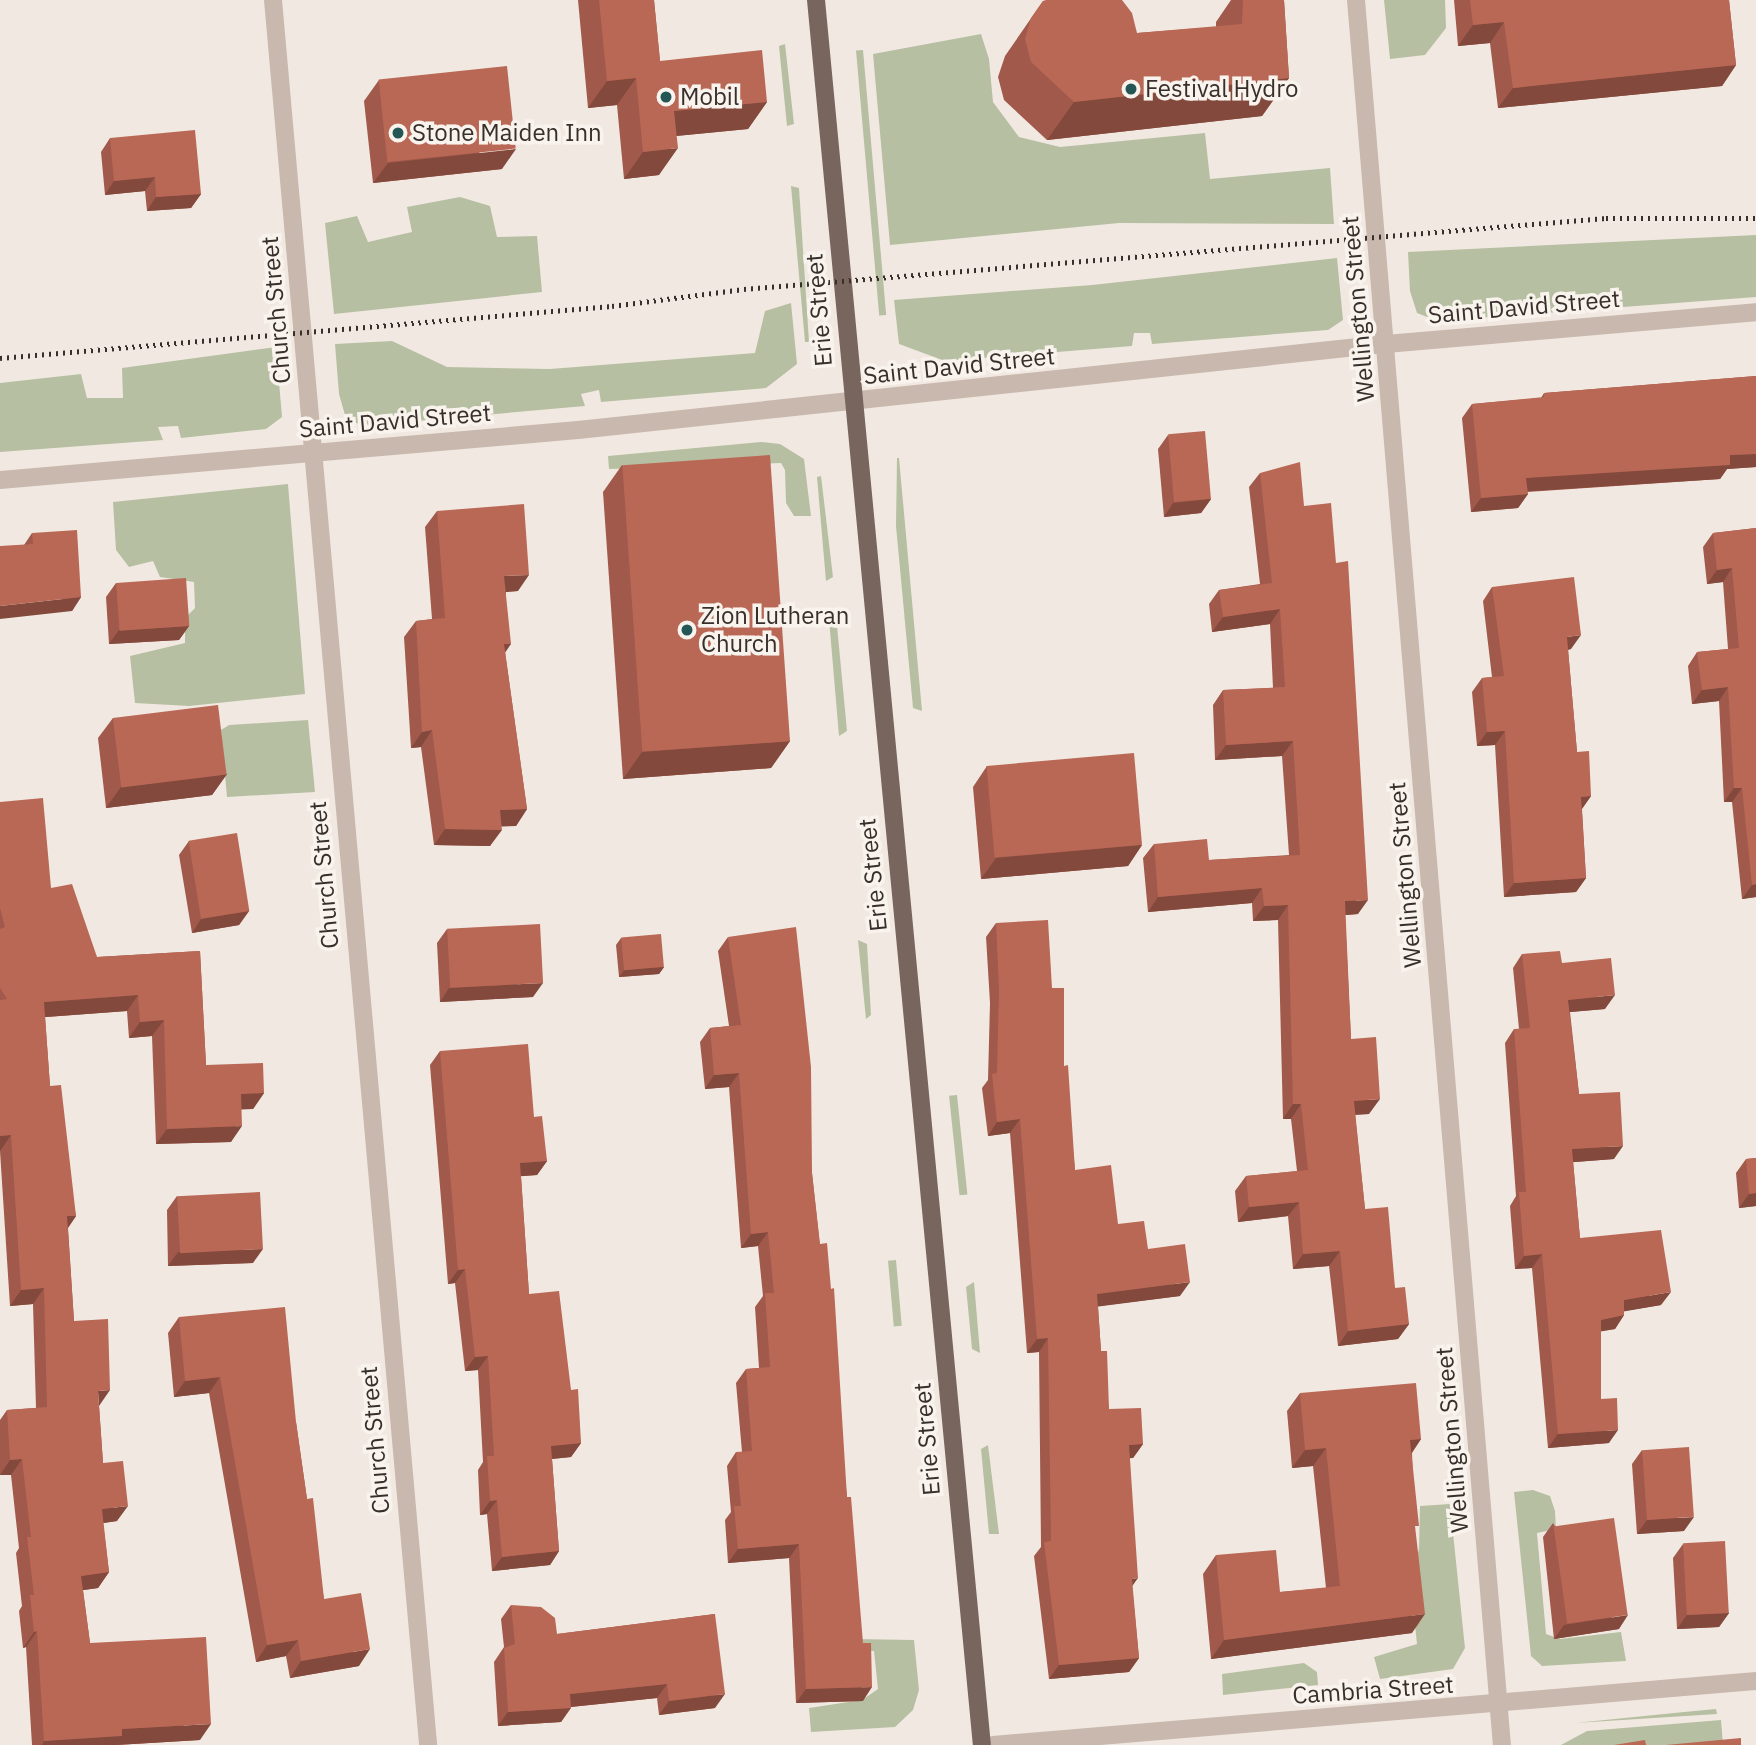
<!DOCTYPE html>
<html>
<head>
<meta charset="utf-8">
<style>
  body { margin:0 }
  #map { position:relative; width:1756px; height:1745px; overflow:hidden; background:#f1e9e1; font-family:"IBM Plex Sans",sans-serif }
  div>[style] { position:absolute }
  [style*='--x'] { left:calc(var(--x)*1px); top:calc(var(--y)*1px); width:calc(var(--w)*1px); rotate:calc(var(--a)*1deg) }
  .green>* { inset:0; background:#b7bfa2; transform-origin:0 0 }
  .minor>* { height:18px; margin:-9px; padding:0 9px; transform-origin:9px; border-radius:9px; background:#c9b8ae }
  .major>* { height:18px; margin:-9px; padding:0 9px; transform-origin:9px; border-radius:9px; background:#78655e }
  .rail>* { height:5px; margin-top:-2.5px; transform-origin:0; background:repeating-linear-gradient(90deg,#382f2b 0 2px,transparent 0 7px) }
  .wall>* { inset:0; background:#a0594a }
  .shaded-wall>* { inset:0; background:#82493c }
  .building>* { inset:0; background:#ba6856; transform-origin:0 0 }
  .dots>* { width:19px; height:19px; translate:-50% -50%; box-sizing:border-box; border:4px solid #f9f3ed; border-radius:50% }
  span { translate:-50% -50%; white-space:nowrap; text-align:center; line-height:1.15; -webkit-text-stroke:7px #f9f3ed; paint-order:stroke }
  .poi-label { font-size:24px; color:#382f2b }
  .left { translate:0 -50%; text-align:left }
  .street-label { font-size:24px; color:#382f2b }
</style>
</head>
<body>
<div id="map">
  <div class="green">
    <div style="clip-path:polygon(1384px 0,1445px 0,1446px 28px,1425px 55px,1390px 59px)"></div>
    <div style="clip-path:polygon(981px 34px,989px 59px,993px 102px,1019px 137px,1060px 147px,1205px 133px,1210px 179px,1330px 168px,1334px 224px,1119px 223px,890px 245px,873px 54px)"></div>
    <div style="clip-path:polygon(785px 44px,794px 124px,787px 126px,779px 46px)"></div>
    <div style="left:863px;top:50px;width:266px;height:7px;rotate:85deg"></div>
    <div style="clip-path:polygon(791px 186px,799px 188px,809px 342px,805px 342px)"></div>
    <div style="clip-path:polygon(460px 197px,490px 206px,497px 237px,537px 236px,542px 292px,334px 314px,325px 223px,357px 216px,368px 242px,412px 232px,407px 207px)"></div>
    <div style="clip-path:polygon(1756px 235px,1756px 297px,1438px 321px,1417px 313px,1410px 291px,1408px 252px)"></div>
    <div style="clip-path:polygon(1337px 258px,1343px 320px,1328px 330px,1152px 344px,1150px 333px,1134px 333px,1132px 346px,945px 361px,899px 344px,894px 300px,1092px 285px)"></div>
    <div style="clip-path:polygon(791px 303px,797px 364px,766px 388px,601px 402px,599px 390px,581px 394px,585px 406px,371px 425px,347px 422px,339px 394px,335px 344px,392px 341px,447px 367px,550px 369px,755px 353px,765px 311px)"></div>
    <div style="clip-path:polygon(276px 347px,282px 417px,266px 429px,181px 438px,178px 426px,158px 427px,163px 440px,0 452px,0 383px,81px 374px,87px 398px,123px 398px,122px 368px)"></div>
    <div style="clip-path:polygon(761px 442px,780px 444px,804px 459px,811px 516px,794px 516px,786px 503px,785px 470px,781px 463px,609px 469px,608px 456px)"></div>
    <div style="clip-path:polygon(897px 458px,899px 458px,922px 711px,913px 708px,896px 526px)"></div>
    <div style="clip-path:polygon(821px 476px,833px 577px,826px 581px,817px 477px)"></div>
    <div style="clip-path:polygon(288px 484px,305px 694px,189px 706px,135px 703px,130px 656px,185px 643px,185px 618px,195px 608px,194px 582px,160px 577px,153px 561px,129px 567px,116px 550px,113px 502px)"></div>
    <div style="clip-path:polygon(836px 615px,847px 731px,839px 736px,829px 619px)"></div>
    <div style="clip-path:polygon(308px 720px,315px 792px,227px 797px,221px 730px,229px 725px)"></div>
    <div style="clip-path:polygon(858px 940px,867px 944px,871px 1015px,866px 1019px)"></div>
    <div style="left:957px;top:1095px;width:100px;height:8px;rotate:84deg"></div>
    <div style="left:896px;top:1260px;width:66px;height:8px;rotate:85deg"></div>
    <div style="clip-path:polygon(974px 1282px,980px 1353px,972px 1349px,966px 1287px)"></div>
    <div style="clip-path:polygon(988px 1445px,999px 1534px,989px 1534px,981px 1449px)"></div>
    <div style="clip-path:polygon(1533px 1490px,1550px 1496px,1555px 1511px,1556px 1529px,1537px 1533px,1546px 1634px,1560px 1639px,1621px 1632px,1626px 1661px,1542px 1666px,1531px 1656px,1514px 1492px)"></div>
    <div style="clip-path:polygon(1450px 1504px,1465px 1648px,1453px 1669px,1380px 1679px,1374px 1657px,1417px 1644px,1411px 1588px,1419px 1548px,1420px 1506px)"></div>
    <div style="clip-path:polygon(794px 1638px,914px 1640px,919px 1690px,913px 1710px,895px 1727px,811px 1732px,809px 1708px,862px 1700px,878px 1689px,874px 1651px,793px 1648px)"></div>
    <div style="clip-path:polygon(1304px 1663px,1317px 1672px,1318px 1685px,1223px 1695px,1222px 1674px)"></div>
    <div style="clip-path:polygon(1716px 1709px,1717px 1714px,1575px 1723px,1684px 1712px)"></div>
    <div style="clip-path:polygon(1721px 1720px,1723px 1745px,1561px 1745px,1587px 1731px)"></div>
  </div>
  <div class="minor">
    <div style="--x:273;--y:0;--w:1752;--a:84.92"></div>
    <div style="--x:1356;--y:0;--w:1751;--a:85.22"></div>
    <div style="--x:0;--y:480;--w:580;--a:-4.94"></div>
    <div style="--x:578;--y:430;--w:813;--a:-6.08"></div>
    <div style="--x:1386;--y:344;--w:371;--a:-4.9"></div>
    <div style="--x:993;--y:1745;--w:766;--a:-4.79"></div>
  </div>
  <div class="major">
    <div style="--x:816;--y:0;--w:1753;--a:84.57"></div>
  </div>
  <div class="rail">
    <div style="--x:0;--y:358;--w:614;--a:-4.86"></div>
    <div style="--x:612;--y:306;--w:133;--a:-7.3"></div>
    <div style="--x:744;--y:289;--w:865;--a:-4.71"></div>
    <div style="--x:1606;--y:218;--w:150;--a:0"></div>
  </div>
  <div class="wall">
    <div style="clip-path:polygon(578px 0,654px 0,660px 61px,767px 102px,748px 129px,676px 136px,659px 175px,624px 179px,617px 105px,588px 108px)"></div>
    <div style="clip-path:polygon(1231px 0,1284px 0,1289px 78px,1262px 116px,1047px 140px,1004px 100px,998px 77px,1005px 56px,1043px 1px,1137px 33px,1216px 27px,1216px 22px)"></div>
    <div style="clip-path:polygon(1454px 0,1729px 0,1736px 65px,1722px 86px,1498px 108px,1490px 43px,1458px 46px)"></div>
    <div style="clip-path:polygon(379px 80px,502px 169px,373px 183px,364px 101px)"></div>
    <div style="clip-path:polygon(110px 138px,201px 194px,191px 208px,147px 211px,145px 191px,105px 195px,101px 152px)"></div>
    <div style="clip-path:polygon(1756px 376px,1756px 467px,1727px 469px,1720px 479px,1527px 492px,1528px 494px,1518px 508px,1471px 512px,1462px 418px,1472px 404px,1541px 398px,1544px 393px)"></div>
    <div style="clip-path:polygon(1168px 435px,1211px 499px,1201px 513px,1164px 517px,1158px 449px)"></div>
    <div style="clip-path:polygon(622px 465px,790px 741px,771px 768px,623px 779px,603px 492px)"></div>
    <div style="clip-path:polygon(1260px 473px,1304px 506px,1358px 914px,1345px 915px,1351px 1039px,1369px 1114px,1355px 1115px,1365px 1209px,1409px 1324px,1398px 1339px,1338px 1346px,1329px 1266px,1293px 1269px,1288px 1216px,1238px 1222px,1235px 1191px,1246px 1176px,1297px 1171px,1291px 1119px,1283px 1119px,1278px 920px,1253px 921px,1252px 903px,1148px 912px,1143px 858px,1154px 844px,1209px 860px,1289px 855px,1282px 756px,1215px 760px,1213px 705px,1223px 690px,1273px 688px,1270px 624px,1212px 632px,1209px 604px,1219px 590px,1260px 584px,1249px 487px)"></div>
    <div style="clip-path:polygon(437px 511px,518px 591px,506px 592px,505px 652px,527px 809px,516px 826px,501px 826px,490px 846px,434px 845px,421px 747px,411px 748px,404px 637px,416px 621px,432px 619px,425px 527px)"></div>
    <div style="clip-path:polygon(1756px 528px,1756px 897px,1742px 899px,1732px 802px,1724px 802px,1719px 701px,1692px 704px,1688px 666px,1697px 652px,1728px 649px,1723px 582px,1707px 584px,1703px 547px,1713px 533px)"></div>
    <div style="clip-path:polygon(32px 533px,81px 597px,72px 611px,24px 545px)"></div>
    <div style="clip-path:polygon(116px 583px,189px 626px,179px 640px,109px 644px,106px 597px)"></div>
    <div style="clip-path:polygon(1492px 587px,1571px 649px,1568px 650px,1577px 752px,1591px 796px,1582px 809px,1586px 878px,1576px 892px,1504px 897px,1495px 745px,1477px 746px,1472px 692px,1482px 678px,1492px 677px,1483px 601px)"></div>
    <div style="clip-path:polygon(113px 718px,227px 774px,212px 795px,106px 808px,98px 738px)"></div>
    <div style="clip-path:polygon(987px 766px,1142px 845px,1128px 866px,981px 879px,973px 787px)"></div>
    <div style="clip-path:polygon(0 802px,51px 888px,97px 957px,200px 951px,206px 1065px,264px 1093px,253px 1109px,241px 1109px,231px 1142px,156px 1144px,152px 1036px,129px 1038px,127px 1011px,45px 1017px,50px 1086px,76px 1216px,68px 1228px,74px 1321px,99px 1406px,103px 1463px,117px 1521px,103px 1523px,109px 1572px,98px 1588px,83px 1590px,90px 1643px,200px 1740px,116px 1745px,32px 1745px,26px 1647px,23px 1648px,19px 1611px,22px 1606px,16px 1553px,19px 1548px,11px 1475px,0 1475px,0 1420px,7px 1410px,36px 1408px,33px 1304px,10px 1306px,0 1151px)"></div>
    <div style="clip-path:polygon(189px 841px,249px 911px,239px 925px,192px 933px,179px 855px)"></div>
    <div style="clip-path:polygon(996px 923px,1052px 988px,1064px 1066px,1075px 1170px,1118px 1224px,1148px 1249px,1180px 1296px,1098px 1306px,1101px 1351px,1109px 1409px,1143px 1444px,1133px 1458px,1130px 1458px,1132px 1586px,1139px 1658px,1129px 1672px,1049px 1679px,1034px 1556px,1041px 1547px,1039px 1352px,1027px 1353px,1010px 1133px,988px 1136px,982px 1088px,988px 1080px,990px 1003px,986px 937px)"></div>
    <div style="clip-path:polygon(447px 929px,533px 997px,440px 1002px,437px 943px)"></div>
    <div style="clip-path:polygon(728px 937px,812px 1173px,847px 1497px,863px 1701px,796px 1703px,789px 1558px,728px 1563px,725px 1520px,731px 1512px,727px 1466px,736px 1452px,742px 1452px,736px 1383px,746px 1369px,759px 1368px,755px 1307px,763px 1296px,758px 1246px,741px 1248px,729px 1087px,705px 1089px,700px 1042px,710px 1028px,729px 1026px,718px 951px)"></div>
    <div style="clip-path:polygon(621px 938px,664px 967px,659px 974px,619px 977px,616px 945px)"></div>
    <div style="clip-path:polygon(1522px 954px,1562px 963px,1605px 1009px,1570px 1012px,1579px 1094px,1614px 1159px,1573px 1162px,1580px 1238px,1661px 1305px,1624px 1311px,1624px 1315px,1615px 1329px,1601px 1331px,1601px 1399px,1609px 1443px,1548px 1448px,1532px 1268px,1515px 1269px,1510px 1206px,1516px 1196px,1505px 1043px,1514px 1029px,1519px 1029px,1513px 968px)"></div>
    <div style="clip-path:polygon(440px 1051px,534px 1117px,547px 1161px,537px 1175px,521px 1176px,529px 1294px,571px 1390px,581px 1443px,571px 1457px,552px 1459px,559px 1551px,550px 1565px,492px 1571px,487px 1514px,480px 1515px,478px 1470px,483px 1462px,478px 1370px,465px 1371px,455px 1283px,448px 1284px,430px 1065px)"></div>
    <div style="clip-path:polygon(1756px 1158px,1756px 1206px,1739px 1208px,1736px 1173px,1746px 1159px)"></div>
    <div style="clip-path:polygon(177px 1196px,253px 1263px,168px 1266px,167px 1210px)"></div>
    <div style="clip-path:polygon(179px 1317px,296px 1422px,307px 1499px,324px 1599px,359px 1666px,290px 1678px,286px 1656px,256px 1662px,209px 1393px,174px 1397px,168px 1333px)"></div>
    <div style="clip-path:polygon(1300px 1393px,1421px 1439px,1412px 1453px,1415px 1531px,1412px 1633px,1211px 1659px,1203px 1574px,1216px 1555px,1280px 1592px,1326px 1588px,1313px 1466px,1292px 1468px,1287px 1411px)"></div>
    <div style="clip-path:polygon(1642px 1450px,1684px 1531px,1637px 1534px,1632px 1464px)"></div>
    <div style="clip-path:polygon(1553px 1523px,1619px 1629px,1554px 1639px,1543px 1537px)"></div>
    <div style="clip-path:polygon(1683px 1544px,1729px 1613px,1719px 1627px,1677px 1629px,1673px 1558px)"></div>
    <div style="clip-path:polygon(511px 1605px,557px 1634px,715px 1614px,715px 1708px,659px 1715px,657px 1698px,571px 1707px,561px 1722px,498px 1726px,494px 1662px,504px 1647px,501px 1619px)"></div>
  </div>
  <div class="shaded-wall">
    <div style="clip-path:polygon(1504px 22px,1490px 43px,1458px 46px,1473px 25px)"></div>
    <div style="clip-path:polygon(1736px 65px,1722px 86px,1498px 108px,1513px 88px)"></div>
    <div style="clip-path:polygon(636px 78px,617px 105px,588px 108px,607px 81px)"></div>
    <div style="clip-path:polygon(1289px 78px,1262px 116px,1047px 140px,1074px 102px)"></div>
    <div style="clip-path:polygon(767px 102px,748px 129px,655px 138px,674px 111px)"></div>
    <div style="clip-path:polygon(678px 148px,659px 175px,624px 179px,643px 152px)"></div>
    <div style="clip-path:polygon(516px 149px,502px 169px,373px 183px,388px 163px)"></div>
    <div style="clip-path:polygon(155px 177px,145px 191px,105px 195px,114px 181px)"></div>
    <div style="clip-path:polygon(201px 194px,191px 208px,147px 211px,156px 197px)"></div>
    <div style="clip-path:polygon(1756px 454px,1756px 467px,1727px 469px,1720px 479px,1516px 492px,1526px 478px,1730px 455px)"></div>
    <div style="clip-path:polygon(1528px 494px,1518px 508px,1471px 512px,1481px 498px)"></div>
    <div style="clip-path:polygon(1211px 499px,1201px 513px,1164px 517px,1173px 503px)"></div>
    <div style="clip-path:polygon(1732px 568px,1723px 582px,1707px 584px,1717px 570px)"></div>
    <div style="clip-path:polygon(529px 575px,518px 591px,493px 593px,504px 576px)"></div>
    <div style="clip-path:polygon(81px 597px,72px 611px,0 619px,0 606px)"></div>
    <div style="clip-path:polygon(1280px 609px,1270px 624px,1212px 632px,1223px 617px)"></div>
    <div style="clip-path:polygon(189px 626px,179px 640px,109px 644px,119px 630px)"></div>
    <div style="clip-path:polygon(1581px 635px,1571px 649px,1557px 651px,1567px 637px)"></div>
    <div style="clip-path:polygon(504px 644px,511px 644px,500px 660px)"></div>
    <div style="clip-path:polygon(1728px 687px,1719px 701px,1692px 704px,1702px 690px)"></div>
    <div style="clip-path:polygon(432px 730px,421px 747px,411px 748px,422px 732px)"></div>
    <div style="clip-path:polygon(1505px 731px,1495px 745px,1477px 746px,1487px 732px)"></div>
    <div style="clip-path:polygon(790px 741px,771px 768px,623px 779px,642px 752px)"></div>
    <div style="clip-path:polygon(1293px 741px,1282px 756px,1215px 760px,1226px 745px)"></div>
    <div style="clip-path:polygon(227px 774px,212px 795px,106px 808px,121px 787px)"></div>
    <div style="clip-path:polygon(1734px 788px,1742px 788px,1732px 802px,1724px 802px)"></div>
    <div style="clip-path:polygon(1591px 796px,1581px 810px,1581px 797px)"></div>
    <div style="clip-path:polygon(527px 809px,516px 826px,488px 827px,500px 810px)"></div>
    <div style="clip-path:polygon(445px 829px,502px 830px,490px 846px,434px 845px)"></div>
    <div style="clip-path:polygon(1142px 845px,1128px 866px,981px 879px,996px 858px)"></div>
    <div style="clip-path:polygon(1586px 878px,1576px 892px,1504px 897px,1514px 883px)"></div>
    <div style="clip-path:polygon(1756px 884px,1756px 897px,1742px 899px,1752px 885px)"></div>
    <div style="clip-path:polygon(1262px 888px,1252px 903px,1148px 912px,1158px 897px)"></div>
    <div style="clip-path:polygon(1368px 900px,1358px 914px,1334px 916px,1345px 901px)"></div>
    <div style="clip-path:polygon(1288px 905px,1278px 920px,1253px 921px,1264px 906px)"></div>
    <div style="clip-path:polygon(249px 911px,239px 925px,192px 933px,201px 919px)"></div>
    <div style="clip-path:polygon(664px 967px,659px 974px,619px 977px,624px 970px)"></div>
    <div style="clip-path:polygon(543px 983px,533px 997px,440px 1002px,449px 988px)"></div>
    <div style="clip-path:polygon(138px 995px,127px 1011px,33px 1018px,44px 1002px)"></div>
    <div style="clip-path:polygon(1615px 995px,1605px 1009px,1559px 1013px,1568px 1000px)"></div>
    <div style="clip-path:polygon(164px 1020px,152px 1036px,129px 1038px,140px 1022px)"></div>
    <div style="clip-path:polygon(739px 1073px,729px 1087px,705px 1089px,714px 1075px)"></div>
    <div style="clip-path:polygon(264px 1093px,253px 1109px,230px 1110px,241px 1094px)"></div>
    <div style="clip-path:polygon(1380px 1099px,1369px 1114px,1343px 1115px,1354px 1101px)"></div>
    <div style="clip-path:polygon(1293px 1104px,1301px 1104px,1291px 1119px,1283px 1119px)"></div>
    <div style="clip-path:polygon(1020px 1119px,1010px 1133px,988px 1136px,997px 1122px)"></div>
    <div style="clip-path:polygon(242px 1126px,231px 1142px,156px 1144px,167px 1129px)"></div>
    <div style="clip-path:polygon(11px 1135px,0 1151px,0 1136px)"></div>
    <div style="clip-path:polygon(1623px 1146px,1614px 1159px,1563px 1163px,1572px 1149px)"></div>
    <div style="clip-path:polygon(547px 1161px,537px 1175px,511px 1177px,520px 1163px)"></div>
    <div style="clip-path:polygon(1756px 1193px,1756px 1206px,1739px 1208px,1749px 1194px)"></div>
    <div style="clip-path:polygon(1299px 1202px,1288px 1216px,1238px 1222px,1249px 1207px)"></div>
    <div style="clip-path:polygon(67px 1216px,76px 1216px,65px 1232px)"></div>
    <div style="clip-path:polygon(768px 1232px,758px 1246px,741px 1248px,751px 1234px)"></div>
    <div style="clip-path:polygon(263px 1249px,253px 1263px,168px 1266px,178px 1252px)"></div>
    <div style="clip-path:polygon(1340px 1251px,1329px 1266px,1293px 1269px,1303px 1254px)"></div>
    <div style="clip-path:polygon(1542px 1254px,1532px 1268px,1515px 1269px,1524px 1256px)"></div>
    <div style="clip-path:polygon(465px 1269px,455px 1283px,448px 1284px,458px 1270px)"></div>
    <div style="clip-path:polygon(1190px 1282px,1180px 1296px,1087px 1308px,1097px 1294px)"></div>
    <div style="clip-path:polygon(44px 1288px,33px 1304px,10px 1306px,21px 1290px)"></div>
    <div style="clip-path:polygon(1671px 1292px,1661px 1305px,1615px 1313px,1624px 1300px)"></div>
    <div style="clip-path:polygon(1624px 1315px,1615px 1329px,1592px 1333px,1601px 1320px)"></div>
    <div style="clip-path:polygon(1409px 1324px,1398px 1339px,1338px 1346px,1348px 1331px)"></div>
    <div style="clip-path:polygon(1048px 1338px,1039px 1352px,1027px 1353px,1037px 1339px)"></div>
    <div style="clip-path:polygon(488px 1356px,478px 1370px,465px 1371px,475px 1357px)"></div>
    <div style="clip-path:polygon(220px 1377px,209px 1393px,174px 1397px,185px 1381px)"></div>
    <div style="clip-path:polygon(110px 1390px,99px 1406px,98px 1391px)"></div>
    <div style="clip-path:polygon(1618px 1430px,1609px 1443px,1548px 1448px,1558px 1434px)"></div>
    <div style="clip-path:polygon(1421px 1439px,1408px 1458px,1410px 1440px)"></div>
    <div style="clip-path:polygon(581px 1443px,571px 1457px,541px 1460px,551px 1446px)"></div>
    <div style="clip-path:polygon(1143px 1444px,1133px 1458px,1119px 1459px,1129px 1445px)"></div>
    <div style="clip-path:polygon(1326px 1448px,1313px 1466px,1292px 1468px,1305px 1450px)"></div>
    <div style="clip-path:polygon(22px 1459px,11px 1475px,0 1475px,10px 1460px)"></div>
    <div style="clip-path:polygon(497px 1500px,487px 1514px,480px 1515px,490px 1501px)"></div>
    <div style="clip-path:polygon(128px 1506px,117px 1521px,90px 1525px,102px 1509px)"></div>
    <div style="clip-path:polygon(1694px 1517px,1684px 1531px,1637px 1534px,1647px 1520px)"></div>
    <div style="clip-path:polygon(799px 1544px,789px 1558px,728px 1563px,738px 1549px)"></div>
    <div style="clip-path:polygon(559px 1551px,550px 1565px,492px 1571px,502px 1557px)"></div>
    <div style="clip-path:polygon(109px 1572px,98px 1588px,70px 1592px,81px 1576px)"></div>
    <div style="clip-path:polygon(1138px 1578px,1128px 1592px,1132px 1579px)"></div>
    <div style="clip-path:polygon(1729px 1613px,1719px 1627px,1677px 1629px,1687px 1615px)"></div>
    <div style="clip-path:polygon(1425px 1614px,1412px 1633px,1211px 1659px,1224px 1640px)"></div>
    <div style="clip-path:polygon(1628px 1615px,1619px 1629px,1554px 1639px,1564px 1625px)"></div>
    <div style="clip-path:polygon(37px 1631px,26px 1647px,23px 1648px,34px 1632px)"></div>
    <div style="clip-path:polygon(298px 1640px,286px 1656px,256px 1662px,267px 1645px)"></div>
    <div style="clip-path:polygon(370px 1649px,359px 1666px,290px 1678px,301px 1661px)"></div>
    <div style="clip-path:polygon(1139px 1658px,1129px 1672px,1049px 1679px,1059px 1665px)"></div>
    <div style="clip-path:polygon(667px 1684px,657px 1698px,560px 1708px,570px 1694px)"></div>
    <div style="clip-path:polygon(872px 1687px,863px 1701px,796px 1703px,806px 1689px)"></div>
    <div style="clip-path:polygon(725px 1694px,715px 1708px,659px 1715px,669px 1701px)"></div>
    <div style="clip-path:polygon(571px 1708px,561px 1722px,498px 1726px,508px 1712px)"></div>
    <div style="clip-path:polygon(211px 1724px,200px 1740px,116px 1745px,42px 1745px,44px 1741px,122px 1729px)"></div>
  </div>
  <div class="building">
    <div style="clip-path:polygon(599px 0,654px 0,660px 61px,762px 50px,767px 102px,674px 111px,678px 148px,643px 152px,636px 78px,607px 81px)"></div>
    <div style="clip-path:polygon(1046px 0,1122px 0,1132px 13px,1137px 33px,1242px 24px,1243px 0,1284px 0,1289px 78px,1074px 102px,1031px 62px,1025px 39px,1031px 18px,1043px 1px)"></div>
    <div style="clip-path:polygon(1470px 0,1729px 0,1736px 65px,1513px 88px,1504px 22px,1473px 25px)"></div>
    <div style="left:507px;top:66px;width:83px;height:129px;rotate:84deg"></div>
    <div style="clip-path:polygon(195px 130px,201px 194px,156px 197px,155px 177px,114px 181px,110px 138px)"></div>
    <div style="clip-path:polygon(1756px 376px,1756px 454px,1730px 455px,1730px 465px,1526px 478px,1528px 494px,1481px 498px,1472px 404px,1544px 397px,1544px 393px)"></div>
    <div style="left:1205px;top:431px;width:68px;height:37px;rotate:85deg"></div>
    <div style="left:770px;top:455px;width:287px;height:148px;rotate:86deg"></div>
    <div style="clip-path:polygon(1300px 462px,1304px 506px,1331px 503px,1336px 563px,1348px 561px,1368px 900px,1345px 901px,1351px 1039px,1376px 1037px,1380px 1099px,1354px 1101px,1365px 1209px,1388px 1207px,1395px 1288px,1405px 1287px,1409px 1324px,1348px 1331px,1340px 1251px,1303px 1254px,1299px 1202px,1249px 1207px,1246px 1176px,1308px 1170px,1301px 1104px,1293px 1104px,1288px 905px,1264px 906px,1262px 888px,1158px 897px,1154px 844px,1207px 839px,1209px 860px,1300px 855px,1293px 741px,1226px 745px,1223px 690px,1285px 687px,1280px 609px,1223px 617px,1219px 590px,1272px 583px,1260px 473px)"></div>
    <div style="clip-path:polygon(524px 504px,529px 575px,504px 576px,511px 644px,504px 644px,527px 809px,500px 810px,502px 830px,445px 829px,432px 730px,422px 732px,416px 621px,445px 618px,437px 511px)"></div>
    <div style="clip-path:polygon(1756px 528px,1756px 884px,1752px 885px,1742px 788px,1734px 788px,1728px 687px,1702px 690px,1697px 652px,1739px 648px,1732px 568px,1717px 570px,1713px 533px)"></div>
    <div style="clip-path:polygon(77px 530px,81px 597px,0 606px,0 546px,33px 544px,32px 533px)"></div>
    <div style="clip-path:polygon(1574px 577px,1581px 635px,1567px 637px,1577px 752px,1589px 751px,1591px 796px,1581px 797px,1586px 878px,1514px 883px,1505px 731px,1487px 732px,1482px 678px,1504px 676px,1492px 587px)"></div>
    <div style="left:186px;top:578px;width:48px;height:70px;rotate:86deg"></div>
    <div style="left:218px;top:705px;width:70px;height:106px;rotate:83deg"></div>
    <div style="left:1134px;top:753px;width:92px;height:148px;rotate:85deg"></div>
    <div style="clip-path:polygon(43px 798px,51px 888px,72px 884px,97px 957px,200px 951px,206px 1065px,263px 1063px,264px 1093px,241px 1094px,242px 1126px,167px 1129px,164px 1020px,140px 1022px,138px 995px,44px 1002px,50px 1086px,61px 1085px,76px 1216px,67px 1216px,74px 1321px,108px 1319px,110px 1390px,98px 1391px,103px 1463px,123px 1461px,128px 1506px,102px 1509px,109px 1572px,81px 1576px,90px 1643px,206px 1637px,211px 1724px,122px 1729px,122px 1736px,44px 1741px,37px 1631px,34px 1632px,30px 1595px,34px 1595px,27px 1537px,31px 1537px,22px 1459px,10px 1460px,7px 1410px,47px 1407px,44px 1288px,21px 1290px,11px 1135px,0 1136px,0 1000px,7px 999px,0 988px,0 929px,5px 927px,0 908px,0 802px)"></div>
    <div style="left:237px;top:833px;width:79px;height:49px;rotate:81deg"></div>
    <div style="clip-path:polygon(1048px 920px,1052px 988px,1064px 988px,1064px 1066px,1068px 1065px,1075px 1170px,1111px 1165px,1118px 1224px,1144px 1221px,1148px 1249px,1185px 1244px,1190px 1282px,1097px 1294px,1101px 1351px,1107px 1351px,1109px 1409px,1141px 1408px,1143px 1444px,1129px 1445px,1138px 1578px,1132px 1579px,1139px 1658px,1059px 1665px,1044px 1542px,1051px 1541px,1048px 1338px,1037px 1339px,1020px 1119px,997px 1122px,992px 1074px,997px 1073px,999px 989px,996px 923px)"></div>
    <div style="left:540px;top:924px;width:59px;height:93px;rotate:87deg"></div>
    <div style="clip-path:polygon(796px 927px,811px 1067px,812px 1173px,820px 1244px,827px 1243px,831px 1289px,834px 1288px,847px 1497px,851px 1497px,863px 1643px,871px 1643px,872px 1687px,806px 1689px,799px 1544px,738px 1549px,734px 1506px,741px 1506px,736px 1452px,752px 1451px,746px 1369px,770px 1367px,765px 1293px,774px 1293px,768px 1232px,751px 1234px,739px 1073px,714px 1075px,710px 1028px,741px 1025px,728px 937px)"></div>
    <div style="left:661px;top:934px;width:33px;height:40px;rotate:85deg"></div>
    <div style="clip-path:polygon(1560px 951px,1562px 963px,1611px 958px,1615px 995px,1568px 1000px,1579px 1094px,1620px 1092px,1623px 1146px,1572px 1149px,1580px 1238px,1661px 1230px,1671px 1292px,1624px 1300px,1624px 1315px,1601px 1320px,1601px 1399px,1617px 1398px,1618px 1430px,1558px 1434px,1542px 1254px,1524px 1256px,1519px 1192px,1526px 1192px,1514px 1029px,1530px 1028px,1522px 954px)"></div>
    <div style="clip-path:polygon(528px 1044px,534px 1117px,542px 1116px,547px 1161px,520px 1163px,529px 1294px,559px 1291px,571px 1390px,578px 1389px,581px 1443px,551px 1446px,559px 1551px,502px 1557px,497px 1500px,490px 1501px,487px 1456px,494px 1456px,488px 1356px,475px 1357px,465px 1269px,458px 1270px,440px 1051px)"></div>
    <div style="clip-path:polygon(1756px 1158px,1756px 1193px,1749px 1194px,1746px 1159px)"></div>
    <div style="left:260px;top:1192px;width:57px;height:83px;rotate:87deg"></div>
    <div style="clip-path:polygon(285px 1307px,296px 1422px,307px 1499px,313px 1498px,324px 1599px,361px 1593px,370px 1649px,301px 1661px,298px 1640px,267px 1645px,220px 1377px,185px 1381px,179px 1317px)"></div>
    <div style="clip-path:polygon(1416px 1383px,1421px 1439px,1410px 1440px,1419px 1526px,1415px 1526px,1425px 1614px,1224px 1640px,1216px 1555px,1276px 1550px,1280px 1592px,1340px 1586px,1326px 1448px,1305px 1450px,1300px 1393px)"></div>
    <div style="left:1689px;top:1447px;width:70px;height:47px;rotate:86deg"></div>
    <div style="left:1614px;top:1518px;width:98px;height:61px;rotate:82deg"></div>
    <div style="left:1725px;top:1541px;width:72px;height:42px;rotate:87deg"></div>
    <div style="clip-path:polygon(511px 1605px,541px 1607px,555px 1618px,557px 1634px,715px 1614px,725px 1694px,669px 1701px,667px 1684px,570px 1694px,571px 1708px,508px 1712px,504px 1648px,515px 1644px)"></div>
    <div style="clip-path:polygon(1741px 1738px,1741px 1745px,1666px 1745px)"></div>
    <div style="clip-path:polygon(1645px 1740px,1646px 1745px,1614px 1745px)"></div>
  </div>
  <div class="dots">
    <div style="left:1131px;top:89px;background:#255656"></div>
    <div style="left:666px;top:97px;background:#255656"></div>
    <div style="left:398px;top:133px;background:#255656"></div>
    <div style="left:687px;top:630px;background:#255656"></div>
  </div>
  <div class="poi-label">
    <span class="left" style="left:1145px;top:89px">Festival Hydro</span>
    <span class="left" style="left:680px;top:97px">Mobil</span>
    <span class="left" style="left:412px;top:133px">Stone Maiden Inn</span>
    <span class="left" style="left:701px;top:630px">Zion Lutheran<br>Church</span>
  </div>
  <div class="street-label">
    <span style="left:1524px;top:307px;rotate:-5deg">Saint David Street</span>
    <span style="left:1358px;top:309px;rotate:-95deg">Wellington Street</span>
    <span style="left:276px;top:310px;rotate:-95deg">Church Street</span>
    <span style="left:819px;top:310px;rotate:-95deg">Erie Street</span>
    <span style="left:959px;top:366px;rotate:-6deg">Saint David Street</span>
    <span style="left:395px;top:421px;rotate:-5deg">Saint David Street</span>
    <span style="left:324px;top:875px;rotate:-95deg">Church Street</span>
    <span style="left:873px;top:875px;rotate:-96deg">Erie Street</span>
    <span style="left:1405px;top:875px;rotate:-95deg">Wellington Street</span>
    <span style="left:927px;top:1439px;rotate:-95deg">Erie Street</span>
    <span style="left:375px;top:1440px;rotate:-95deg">Church Street</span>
    <span style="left:1452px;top:1440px;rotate:-95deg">Wellington Street</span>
    <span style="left:1373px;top:1690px;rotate:-4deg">Cambria Street</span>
  </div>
</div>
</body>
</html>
